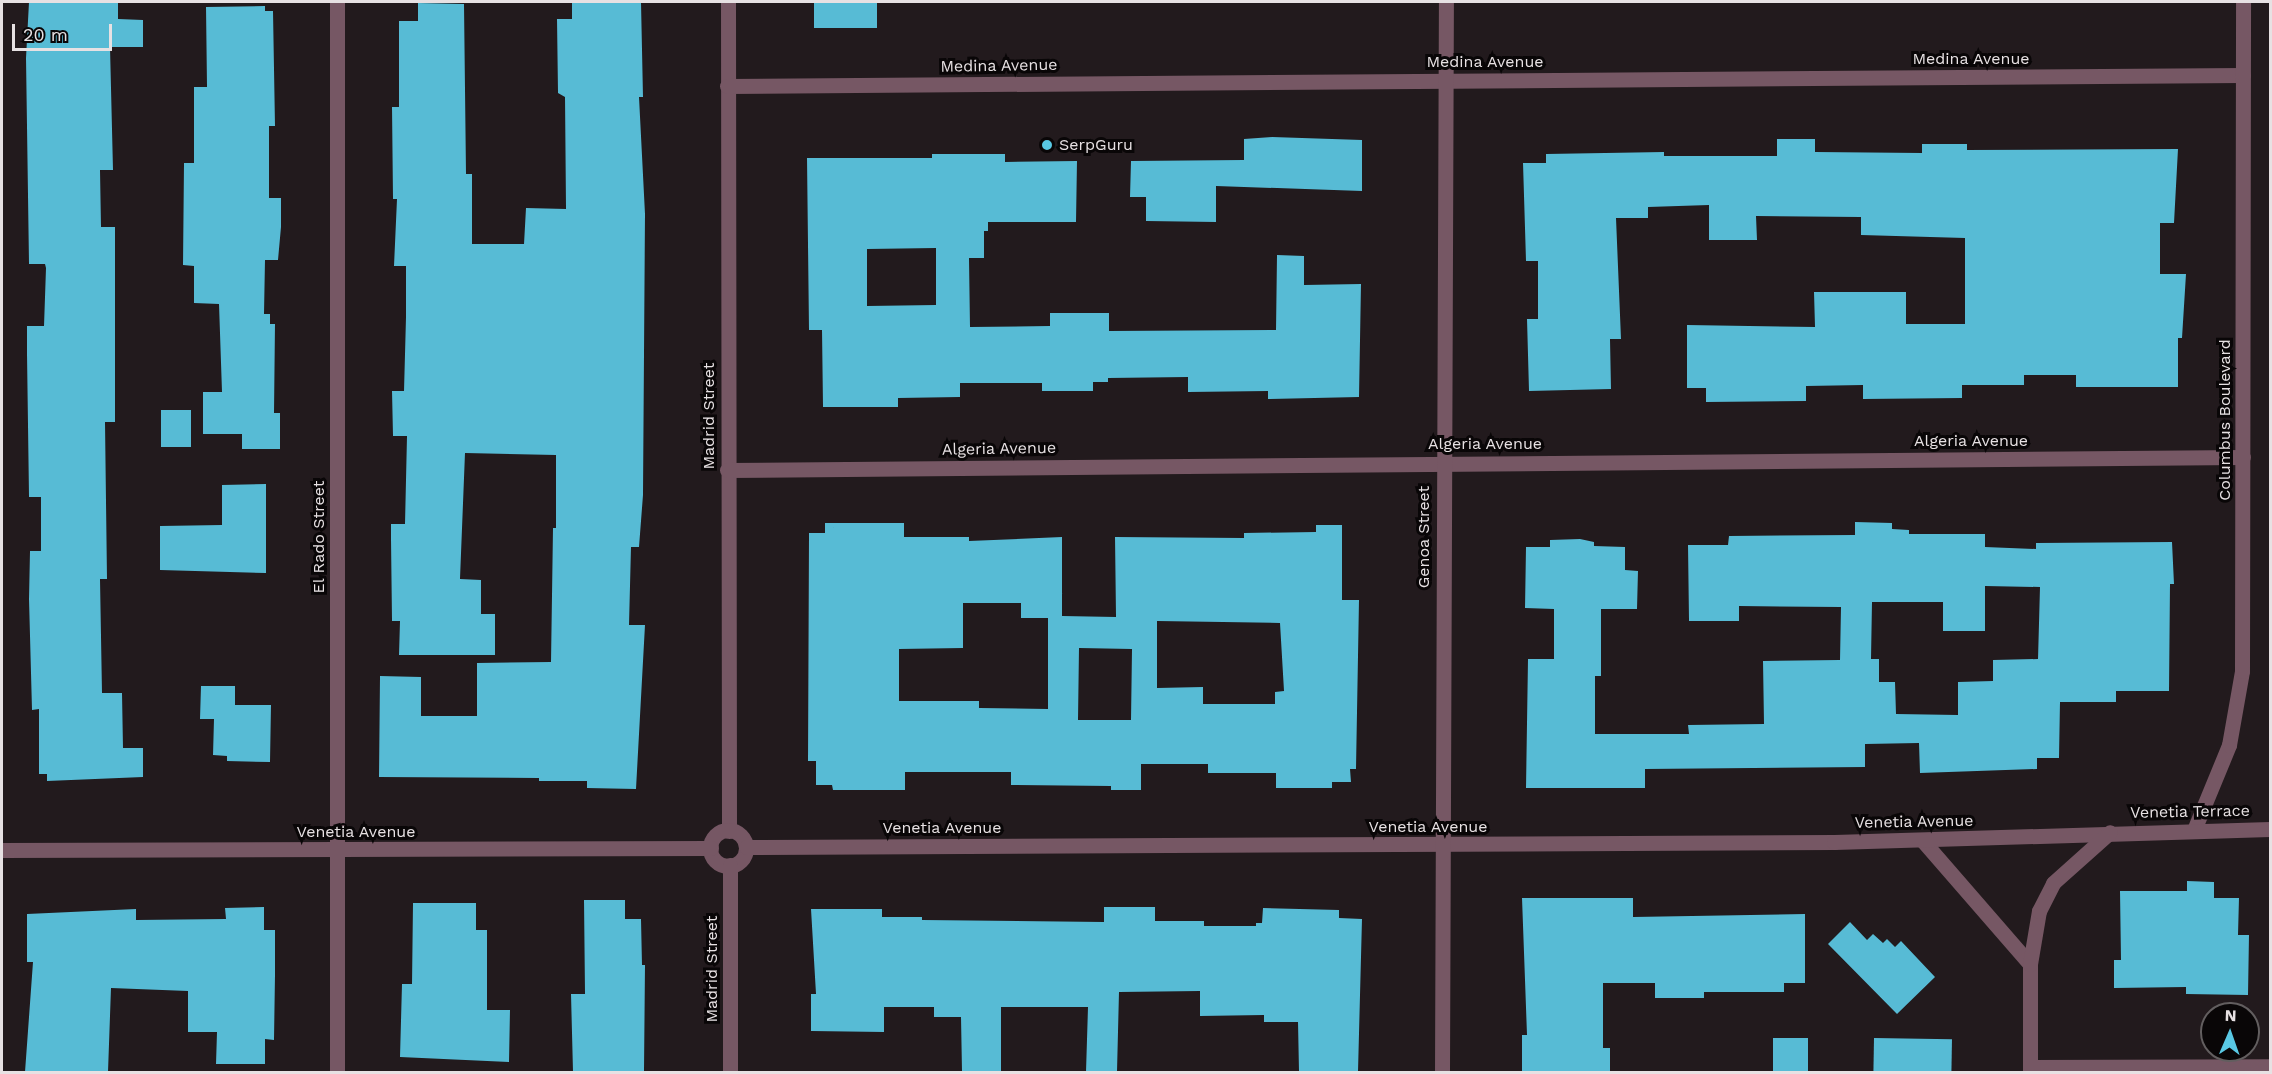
<!DOCTYPE html>
<html>
<head>
<meta charset="utf-8">
<style>
  body { margin:0 }
  #map { position:relative; width:2272px; height:1074px; overflow:hidden; background:#221a1d; font-family:"Work Sans",sans-serif }
  div>[style] { position:absolute }
  [style*='--x'] { left:calc(var(--x)*1px); top:calc(var(--y)*1px); width:calc(var(--w)*1px); rotate:calc(var(--a)*1deg) }
  .building>* { inset:0; background:#57bbd5; transform-origin:0 0 }
  .street>* { height:15px; margin:-7.5px; padding:0 7.5px; transform-origin:7.5px; border-radius:7.5px; background:#765764 }
  .street>.ring { margin:-7.5px; padding:0; box-sizing:content-box; background:none; border:15px solid #765764; border-radius:50% }
  .dots>* { width:16px; height:16px; translate:-50% -50%; box-sizing:border-box; border:3px solid #090607; border-radius:50% }
  span { translate:-50% -50%; white-space:nowrap; text-align:center; line-height:1.15; -webkit-text-stroke:6px #090607; paint-order:stroke }
  .street-label { font-size:16px; color:#e7e1e3 }
  .poi-label { font-size:16px; color:#e7e1e3 }
  .left { translate:0 -50%; text-align:left }
  .frame { position:absolute; inset:0; border:3px solid #e7e1e3; pointer-events:none }
  .north { position:absolute; left:2200px; top:1002px; width:60px; height:60px; box-sizing:border-box; background:#090607; border:2px solid #625e5f; border-radius:50%; rotate:2deg; font-size:16px; font-weight:700; line-height:24px; text-align:center; color:#e7e1e3 }
  .north::after { content:''; display:block; margin:auto; width:21px; height:27px; background:#59c8e4; clip-path:polygon(50% 0,100% 100%,50% 72%,0 100%) }
  .scale { position:absolute; left:12px; top:24px; width:100px; height:27px; box-sizing:border-box; border:3px solid #e7e1e3; border-top:0; padding-left:8px; font-size:18px; line-height:21px; white-space:nowrap; color:#e7e1e3; -webkit-text-stroke:4px #090607; paint-order:stroke }
</style>
</head>
<body>
<div id="map">
  <div class="building">
    <div style="clip-path:polygon(29px 2px,118px 2px,118px 19px,143px 20px,143px 47px,110px 47px,113px 170px,100px 170px,101px 227px,115px 227px,115px 422px,105px 422px,107px 579px,100px 579px,102px 693px,122px 693px,123px 748px,143px 748px,143px 777px,47px 781px,47px 774px,39px 774px,39px 709px,32px 710px,29px 599px,30px 551px,41px 551px,41px 497px,29px 497px,27px 354px,27px 326px,44px 326px,46px 268px,45px 264px,29px 264px,26px 58px)"></div>
    <div style="clip-path:polygon(572px 2px,641px 2px,643px 97px,639px 97px,645px 214px,643px 495px,639px 547px,631px 547px,629px 625px,645px 625px,636px 789px,587px 788px,587px 781px,539px 781px,539px 778px,379px 777px,380px 676px,421px 677px,421px 716px,477px 716px,477px 663px,551px 662px,553px 528px,556px 528px,556px 455px,465px 453px,460px 579px,481px 580px,481px 614px,495px 614px,495px 655px,399px 655px,400px 621px,392px 621px,391px 539px,391px 524px,405px 524px,407px 436px,393px 436px,392px 391px,404px 391px,406px 317px,406px 266px,394px 266px,397px 199px,393px 199px,392px 107px,399px 107px,399px 21px,418px 21px,418px 3px,464px 4px,466px 174px,472px 174px,472px 244px,524px 244px,526px 208px,566px 209px,565px 97px,558px 93px,557px 19px,572px 19px)"></div>
    <div style="left:814px;top:2px;width:63px;height:26px"></div>
    <div style="clip-path:polygon(265px 6px,265px 11px,273px 11px,275px 126px,269px 126px,269px 198px,281px 198px,281px 227px,278px 260px,265px 260px,264px 314px,270px 314px,270px 324px,275px 324px,274px 413px,280px 413px,280px 449px,242px 449px,242px 434px,203px 434px,203px 392px,222px 392px,219px 304px,194px 303px,194px 266px,183px 265px,184px 163px,194px 163px,194px 87px,207px 87px,206px 7px)"></div>
    <div style="clip-path:polygon(1272px 137px,1362px 140px,1362px 191px,1216px 186px,1216px 222px,1146px 221px,1146px 197px,1130px 197px,1131px 161px,1244px 160px,1244px 139px)"></div>
    <div style="clip-path:polygon(1777px 139px,1815px 139px,1815px 152px,1922px 153px,1922px 144px,1967px 144px,1967px 150px,2178px 149px,2174px 223px,2160px 223px,2160px 274px,2186px 274px,2182px 338px,2178px 338px,2178px 387px,2076px 387px,2076px 375px,2024px 375px,2024px 385px,1962px 385px,1962px 398px,1863px 399px,1863px 385px,1806px 386px,1806px 401px,1706px 402px,1706px 388px,1687px 388px,1687px 325px,1815px 327px,1814px 292px,1906px 292px,1906px 324px,1965px 324px,1965px 238px,1861px 235px,1861px 217px,1756px 216px,1757px 240px,1709px 240px,1709px 205px,1648px 207px,1648px 218px,1616px 218px,1621px 339px,1610px 339px,1611px 389px,1529px 391px,1527px 319px,1538px 319px,1538px 261px,1526px 261px,1523px 163px,1546px 163px,1546px 154px,1664px 152px,1664px 156px,1777px 156px)"></div>
    <div style="clip-path:polygon(evenodd,932px 154px,1005px 154px,1005px 162px,1077px 161px,1076px 222px,988px 222px,988px 231px,984px 231px,984px 258px,969px 258px,970px 327px,1050px 326px,1050px 313px,1109px 313px,1109px 331px,1276px 330px,1277px 255px,1304px 256px,1304px 285px,1361px 284px,1359px 397px,1268px 399px,1268px 391px,1188px 392px,1188px 377px,1108px 378px,1108px 382px,1093px 382px,1093px 391px,1042px 391px,1042px 383px,960px 383px,960px 397px,898px 398px,898px 407px,823px 407px,822px 330px,809px 330px,807px 158px,932px 158px,932px 154px,936px 248px,936px 305px,867px 306px,867px 249px,936px 248px)"></div>
    <div style="left:191px;top:410px;width:37px;height:30px;rotate:90deg"></div>
    <div style="clip-path:polygon(266px 484px,266px 573px,160px 570px,160px 526px,222px 525px,222px 485px)"></div>
    <div style="clip-path:polygon(evenodd,1855px 522px,1892px 523px,1892px 529px,1909px 530px,1909px 534px,1985px 534px,1985px 547px,2036px 549px,2036px 543px,2172px 542px,2174px 584px,2170px 584px,2169px 691px,2116px 691px,2116px 702px,2060px 702px,2059px 758px,2037px 758px,2037px 769px,1920px 773px,1919px 743px,1865px 744px,1865px 767px,1645px 769px,1645px 788px,1526px 788px,1528px 659px,1554px 659px,1554px 609px,1525px 608px,1526px 547px,1550px 547px,1550px 540px,1580px 539px,1594px 542px,1594px 546px,1625px 547px,1625px 570px,1638px 571px,1637px 609px,1601px 609px,1601px 676px,1595px 676px,1595px 734px,1689px 734px,1688px 725px,1764px 724px,1763px 661px,1840px 660px,1841px 607px,1739px 606px,1739px 621px,1689px 621px,1688px 545px,1728px 545px,1729px 536px,1855px 535px,1855px 522px,1985px 586px,2040px 587px,2038px 659px,1993px 660px,1993px 681px,1958px 682px,1958px 715px,1896px 714px,1895px 682px,1879px 682px,1879px 659px,1871px 659px,1872px 602px,1943px 602px,1943px 631px,1985px 631px,1985px 586px)"></div>
    <div style="clip-path:polygon(evenodd,825px 523px,904px 523px,904px 537px,969px 537px,969px 541px,1062px 537px,1062px 616px,1116px 617px,1115px 537px,1244px 538px,1244px 533px,1316px 532px,1316px 525px,1342px 525px,1342px 600px,1359px 600px,1356px 769px,1350px 769px,1351px 782px,1332px 782px,1332px 788px,1276px 788px,1276px 773px,1208px 773px,1208px 764px,1141px 764px,1141px 790px,1111px 790px,1111px 786px,1011px 785px,1011px 772px,905px 772px,905px 790px,833px 790px,832px 785px,816px 785px,816px 761px,808px 761px,809px 533px,825px 533px,825px 523px,963px 603px,1021px 603px,1021px 618px,1048px 618px,1048px 709px,979px 708px,979px 701px,899px 701px,899px 649px,963px 648px,963px 603px,825px 523px,1157px 621px,1280px 623px,1284px 691px,1275px 692px,1275px 704px,1203px 704px,1203px 687px,1157px 688px,1157px 621px,825px 523px,1079px 648px,1132px 649px,1131px 720px,1078px 720px,1079px 648px)"></div>
    <div style="clip-path:polygon(201px 686px,235px 686px,235px 705px,271px 705px,270px 762px,227px 761px,227px 756px,213px 755px,214px 719px,200px 719px)"></div>
    <div style="clip-path:polygon(2187px 881px,2214px 882px,2214px 898px,2239px 898px,2238px 935px,2249px 935px,2248px 995px,2186px 994px,2186px 987px,2114px 988px,2114px 960px,2121px 960px,2120px 891px,2187px 891px)"></div>
    <div style="clip-path:polygon(1522px 898px,1633px 898px,1633px 917px,1805px 914px,1805px 983px,1784px 983px,1784px 992px,1704px 992px,1704px 998px,1655px 998px,1655px 983px,1603px 983px,1603px 1048px,1610px 1048px,1610px 1072px,1522px 1072px,1522px 1035px,1527px 1035px)"></div>
    <div style="clip-path:polygon(584px 900px,625px 900px,625px 919px,641px 919px,642px 965px,645px 965px,644px 1072px,573px 1072px,571px 994px,585px 994px)"></div>
    <div style="clip-path:polygon(413px 903px,476px 903px,476px 930px,487px 930px,487px 1010px,510px 1010px,509px 1062px,400px 1057px,402px 984px,412px 984px)"></div>
    <div style="clip-path:polygon(264px 907px,264px 930px,275px 930px,275px 975px,274px 1040px,265px 1039px,265px 1064px,216px 1064px,217px 1032px,188px 1032px,188px 991px,111px 988px,108px 1072px,25px 1072px,33px 962px,27px 962px,27px 914px,136px 909px,136px 920px,226px 919px,225px 908px)"></div>
    <div style="clip-path:polygon(1104px 907px,1155px 907px,1155px 921px,1204px 921px,1204px 926px,1256px 926px,1256px 923px,1262px 923px,1263px 908px,1339px 910px,1339px 918px,1362px 919px,1358px 1072px,1299px 1072px,1298px 1022px,1264px 1022px,1264px 1015px,1200px 1016px,1200px 991px,1119px 992px,1117px 1072px,1086px 1072px,1088px 1007px,1001px 1007px,1001px 1072px,962px 1072px,961px 1017px,934px 1017px,934px 1007px,884px 1007px,884px 1032px,811px 1031px,811px 994px,816px 994px,811px 909px,882px 909px,882px 917px,922px 917px,922px 920px,1104px 922px)"></div>
    <div style="clip-path:polygon(1850px 922px,1867px 940px,1873px 934px,1883px 943px,1887px 939px,1895px 947px,1901px 941px,1935px 977px,1897px 1014px,1828px 944px)"></div>
    <div style="left:1773px;top:1038px;width:35px;height:34px"></div>
    <div style="left:1874px;top:1038px;width:78px;height:34px;rotate:1deg"></div>
  </div>
  <div class="street">
    <div style="--x:337;--y:2;--w:1070;--a:90"></div>
    <div style="--x:728;--y:2;--w:829;--a:89.93"></div>
    <div style="--x:727;--y:86;--w:1516;--a:-0.42"></div>
    <div style="--x:727;--y:470;--w:1516;--a:-0.49"></div>
    <div style="--x:2194;--y:830;--w:92;--a:-67.6"></div>
    <div style="--x:2229;--y:745;--w:75;--a:-80"></div>
    <div style="--x:2242;--y:671;--w:669;--a:-89.91"></div>
    <div class="ring" style="left:710px;top:830px;width:21px;height:21px"></div>
    <div style="--x:1923;--y:841;--w:163;--a:49"></div>
    <div style="--x:746;--y:847;--w:1088;--a:-0.26"></div>
    <div style="--x:1834;--y:842;--w:436;--a:-1.7"></div>
    <div style="--x:2;--y:850;--w:709;--a:-0.16"></div>
    <div style="--x:730;--y:865;--w:207;--a:90"></div>
    <div style="--x:2031;--y:1067;--w:239;--a:-0.2"></div>
    <div style="--x:1442;--y:1072;--w:1070;--a:-89.79"></div>
    <div style="--x:2030;--y:1072;--w:108;--a:-90"></div>
    <div style="--x:2030;--y:964;--w:54;--a:-80.4"></div>
    <div style="--x:2039;--y:911;--w:31;--a:-63"></div>
    <div style="--x:2053;--y:883;--w:76;--a:-41.8"></div>
  </div>
  <div class="dots">
    <div style="left:1047px;top:145px;background:#59c8e4"></div>
  </div>
  <div class="street-label">
    <span style="left:1971px;top:59px">Medina Avenue</span>
    <span style="left:1485px;top:62px">Medina Avenue</span>
    <span style="left:999px;top:66px;rotate:-1deg">Medina Avenue</span>
    <span style="left:709px;top:416px;rotate:-90deg">Madrid Street</span>
    <span style="left:2225px;top:420px;rotate:-90deg">Columbus Boulevard</span>
    <span style="left:1971px;top:441px">Algeria Avenue</span>
    <span style="left:1485px;top:444px">Algeria Avenue</span>
    <span style="left:999px;top:449px;rotate:-1deg">Algeria Avenue</span>
    <span style="left:319px;top:537px;rotate:-90deg">El Rado Street</span>
    <span style="left:1424px;top:537px;rotate:-90deg">Genoa Street</span>
    <span style="left:2190px;top:812px;rotate:-1deg">Venetia Terrace</span>
    <span style="left:1914px;top:822px;rotate:-1deg">Venetia Avenue</span>
    <span style="left:1428px;top:827px">Venetia Avenue</span>
    <span style="left:942px;top:828px">Venetia Avenue</span>
    <span style="left:356px;top:832px">Venetia Avenue</span>
    <span style="left:712px;top:969px;rotate:-90deg">Madrid Street</span>
  </div>
  <div class="poi-label">
    <span class="left" style="left:1059px;top:145px">SerpGuru</span>
  </div>
  <div class="frame"></div>
  <div class="north">N</div>
  <div class="scale">20 m</div>
</div>
</body>
</html>
